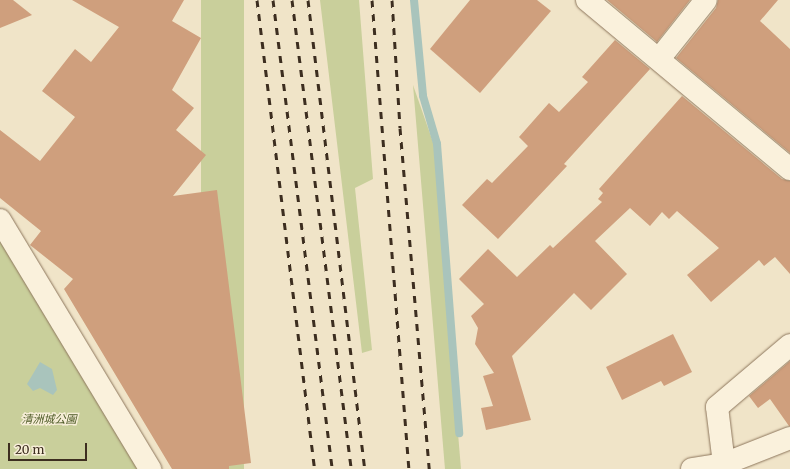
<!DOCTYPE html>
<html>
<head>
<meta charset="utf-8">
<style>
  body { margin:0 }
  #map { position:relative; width:790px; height:469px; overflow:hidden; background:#f0e4c8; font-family:Merriweather,"Noto Sans JP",serif }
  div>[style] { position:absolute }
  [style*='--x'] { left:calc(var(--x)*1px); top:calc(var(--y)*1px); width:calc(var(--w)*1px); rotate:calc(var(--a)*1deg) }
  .green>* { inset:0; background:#c9cf9b; transform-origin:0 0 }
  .water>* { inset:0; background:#a9c4bc }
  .stream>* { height:8px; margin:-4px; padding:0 4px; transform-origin:4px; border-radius:4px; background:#a9c4bc }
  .building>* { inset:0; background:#cf9f7d }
  .roads { filter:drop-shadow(0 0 1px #8d765c) drop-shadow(0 0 1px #8d765c) }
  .street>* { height:22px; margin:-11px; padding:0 11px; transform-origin:11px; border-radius:11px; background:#faf1dc }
  .secondary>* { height:22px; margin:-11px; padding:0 11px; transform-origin:11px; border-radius:11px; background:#faf1dc }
  .rail>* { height:3px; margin-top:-1.5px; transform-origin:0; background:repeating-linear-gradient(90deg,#3d2e20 0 7px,transparent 0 14px) }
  span { translate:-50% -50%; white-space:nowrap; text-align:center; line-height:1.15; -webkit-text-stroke:3px #f7eed8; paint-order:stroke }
  .park-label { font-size:11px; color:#4d5a26; font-style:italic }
  .scale { position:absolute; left:8px; top:443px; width:79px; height:18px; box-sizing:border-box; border:2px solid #3d2e20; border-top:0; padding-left:5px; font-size:12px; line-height:14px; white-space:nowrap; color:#3d2e20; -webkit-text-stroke:3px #f7eed8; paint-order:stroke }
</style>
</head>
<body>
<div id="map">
  <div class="green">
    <div style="left:201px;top:0;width:43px;height:473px"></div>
    <div style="clip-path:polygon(320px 0,359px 0,373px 179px,355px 188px,372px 350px,362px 353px)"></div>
    <div style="clip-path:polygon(413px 85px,434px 145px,461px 469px,445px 469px)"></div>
    <div style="clip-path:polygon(0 239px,138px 469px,0 469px)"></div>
  </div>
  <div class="water">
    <div style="clip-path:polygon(40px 362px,52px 369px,57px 390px,53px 395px,40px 388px,33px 391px,27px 384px)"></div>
  </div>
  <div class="stream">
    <div style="--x:414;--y:0;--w:96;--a:84.6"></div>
    <div style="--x:423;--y:96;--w:50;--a:73.7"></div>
    <div style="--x:437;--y:144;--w:290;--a:85.6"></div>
  </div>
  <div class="building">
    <div style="clip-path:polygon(0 0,13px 0,32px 15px,0 28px)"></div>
    <div style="clip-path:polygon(72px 0,184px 0,172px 21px,201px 38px,172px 90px,194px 108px,176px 130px,206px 155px,173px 196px,217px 190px,251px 463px,229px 466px,229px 469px,172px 469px,64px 289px,73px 279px,30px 245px,41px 231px,0 198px,0 130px,40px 161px,75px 117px,42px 91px,75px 49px,91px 62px,119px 27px)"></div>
    <div style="clip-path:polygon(470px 0,537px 0,551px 11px,480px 93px,430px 49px)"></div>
    <div style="clip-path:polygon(607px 0,690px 0,657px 42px)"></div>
    <div style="clip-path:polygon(718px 0,778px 0,760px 21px,790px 49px,790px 153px,676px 58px,716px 8px)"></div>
    <div style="clip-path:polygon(615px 40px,650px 69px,564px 164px,567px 166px,498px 239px,462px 205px,487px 179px,492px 183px,528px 146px,519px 137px,549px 103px,559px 112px,588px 82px,582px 77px)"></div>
    <div style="clip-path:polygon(682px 96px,782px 179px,790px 181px,790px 274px,775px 257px,764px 266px,759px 260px,711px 302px,687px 275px,719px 248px,677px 211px,669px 219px,662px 212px,650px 226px,630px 208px,595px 241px,627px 274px,591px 310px,574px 293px,512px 356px,531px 420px,486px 430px,481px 408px,493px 406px,483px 376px,494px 373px,475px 344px,478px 328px,471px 316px,484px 304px,459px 279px,488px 249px,517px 277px,550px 245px,553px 248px,602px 202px,598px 199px,603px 193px,599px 189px)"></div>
    <div style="clip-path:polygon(673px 334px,692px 372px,664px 386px,661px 381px,622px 400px,606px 367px)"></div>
    <div style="clip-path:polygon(790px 361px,790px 426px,789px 426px,770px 399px,758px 408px,749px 396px)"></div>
  </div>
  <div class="roads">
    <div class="street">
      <div style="--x:587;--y:0;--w:264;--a:39.8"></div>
      <div style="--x:659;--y:59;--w:75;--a:-51.5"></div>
      <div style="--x:0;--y:220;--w:291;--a:58.9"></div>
      <div style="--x:724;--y:464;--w:57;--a:-97"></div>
      <div style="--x:717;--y:407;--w:96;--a:-40.3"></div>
    </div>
    <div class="secondary">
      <div style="--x:692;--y:469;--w:32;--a:-9"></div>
      <div style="--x:724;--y:464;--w:71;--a:-21.5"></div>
    </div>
  </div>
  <div class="rail">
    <div style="--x:257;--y:0;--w:473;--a:83"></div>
    <div style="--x:273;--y:0;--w:473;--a:82.8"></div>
    <div style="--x:292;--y:0;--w:473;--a:82.8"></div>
    <div style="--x:308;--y:0;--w:472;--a:83.1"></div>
    <div style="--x:372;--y:0;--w:470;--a:85.5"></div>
    <div style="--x:392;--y:0;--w:128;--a:86.4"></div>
    <div style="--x:400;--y:128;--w:342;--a:85.1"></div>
  </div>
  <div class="park-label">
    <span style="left:49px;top:419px">清洲城公園</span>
  </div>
  <div class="scale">20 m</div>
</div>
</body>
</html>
